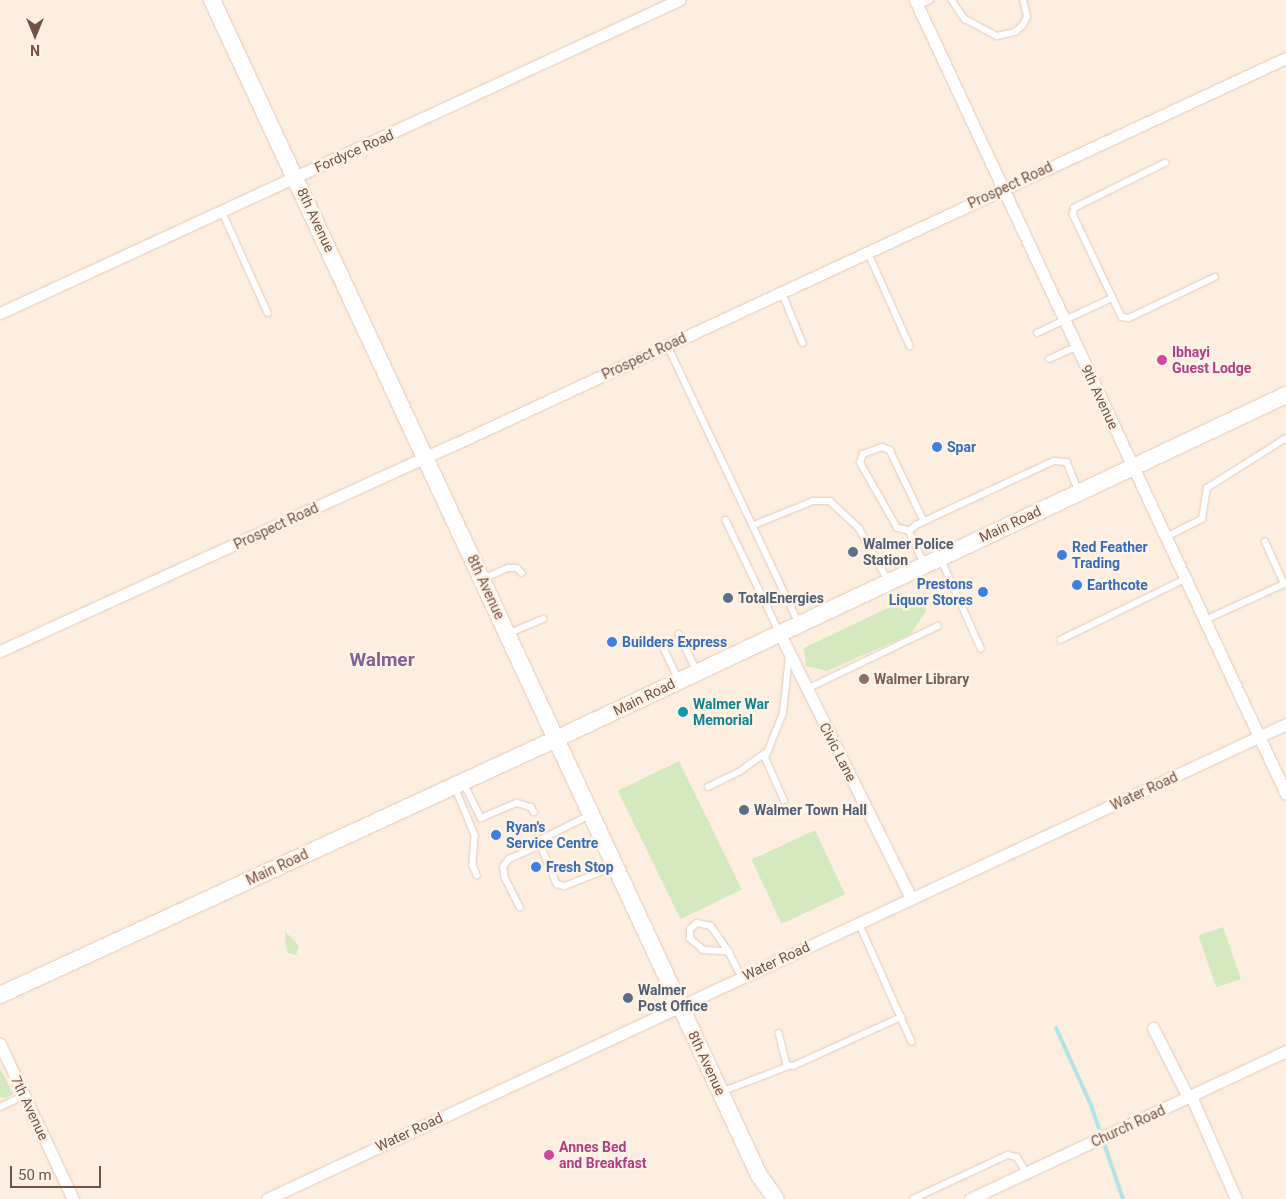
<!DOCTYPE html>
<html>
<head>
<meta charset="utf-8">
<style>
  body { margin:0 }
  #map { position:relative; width:1286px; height:1199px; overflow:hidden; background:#fdeedf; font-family:Roboto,sans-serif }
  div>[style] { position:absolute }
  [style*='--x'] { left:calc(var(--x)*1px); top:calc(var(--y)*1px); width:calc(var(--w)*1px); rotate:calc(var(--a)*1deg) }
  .green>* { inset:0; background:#d4eabe; transform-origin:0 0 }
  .stream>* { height:4px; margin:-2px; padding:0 2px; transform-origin:2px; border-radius:2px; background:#b4e3e6 }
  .roads { filter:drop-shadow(0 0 1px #e2cbbe) drop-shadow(0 0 1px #e2cbbe) }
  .lane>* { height:5.5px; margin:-2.75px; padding:0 2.75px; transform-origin:2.75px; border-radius:2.75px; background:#fff }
  .street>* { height:11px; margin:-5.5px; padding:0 5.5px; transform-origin:5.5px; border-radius:5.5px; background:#fff }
  .secondary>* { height:16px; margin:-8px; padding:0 8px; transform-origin:8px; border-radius:8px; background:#fff }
  .dots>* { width:14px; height:14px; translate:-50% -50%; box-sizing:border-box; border:2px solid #fff3e5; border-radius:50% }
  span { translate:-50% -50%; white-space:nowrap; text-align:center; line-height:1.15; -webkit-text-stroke:5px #fff3e5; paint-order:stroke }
  .street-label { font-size:14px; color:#735246 }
  .hotel-label { font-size:14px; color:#b23c85; font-weight:700 }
  .left { translate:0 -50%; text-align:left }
  .shop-label { font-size:14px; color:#366cbe; font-weight:700 }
  .right { translate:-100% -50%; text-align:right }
  .service-label { font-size:14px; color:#4e5e75; font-weight:700 }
  .education-label { font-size:14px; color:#785e54; font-weight:700 }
  .culture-label { font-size:14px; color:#0d838f; font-weight:700 }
  .district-label { font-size:19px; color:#806297; font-weight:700 }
  .north { position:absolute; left:10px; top:10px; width:50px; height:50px; -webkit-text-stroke:4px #fff3e5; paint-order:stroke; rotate:180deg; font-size:14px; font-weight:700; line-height:20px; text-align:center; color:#735246 }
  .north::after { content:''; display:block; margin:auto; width:18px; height:22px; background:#735246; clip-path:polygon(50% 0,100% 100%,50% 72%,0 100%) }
  .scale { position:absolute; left:10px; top:1166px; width:91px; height:22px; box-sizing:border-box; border:2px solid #735246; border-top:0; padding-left:6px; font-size:15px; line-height:18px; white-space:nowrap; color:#735246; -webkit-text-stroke:4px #fff3e5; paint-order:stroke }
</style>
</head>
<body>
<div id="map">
  <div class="green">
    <div style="clip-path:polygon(915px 595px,922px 595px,926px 611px,911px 634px,827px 671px,806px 666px,804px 648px)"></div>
    <div style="left:679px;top:761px;width:143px;height:68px;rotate:64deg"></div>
    <div style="left:815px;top:830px;width:71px;height:70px;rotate:65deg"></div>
    <div style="left:1223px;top:927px;width:55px;height:26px;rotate:71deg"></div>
    <div style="clip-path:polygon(285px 931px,299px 946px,296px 955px,288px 953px,286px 948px)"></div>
    <div style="clip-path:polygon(0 1068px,13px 1094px,6px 1098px,0 1097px)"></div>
  </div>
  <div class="stream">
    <div style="--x:1056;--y:1028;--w:85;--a:65.6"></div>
    <div style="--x:1091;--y:1105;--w:99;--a:71.2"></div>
  </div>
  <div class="roads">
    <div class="lane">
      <div style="--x:952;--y:0;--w:23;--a:56"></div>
      <div style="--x:965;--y:19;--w:36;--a:28"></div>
      <div style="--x:997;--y:36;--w:18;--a:-13"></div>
      <div style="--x:1015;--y:32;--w:9;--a:-41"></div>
      <div style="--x:1022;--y:26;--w:10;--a:-61"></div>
      <div style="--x:1027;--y:17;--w:17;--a:-103"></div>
      <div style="--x:918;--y:6;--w:13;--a:-27"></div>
      <div style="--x:1166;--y:163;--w:102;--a:153.7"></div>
      <div style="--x:1075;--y:208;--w:6;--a:108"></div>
      <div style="--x:1073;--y:214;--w:114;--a:64.6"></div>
      <div style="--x:1122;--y:317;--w:7;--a:8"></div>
      <div style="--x:1129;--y:318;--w:95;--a:-25.5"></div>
      <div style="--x:222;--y:211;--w:112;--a:65.7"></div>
      <div style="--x:868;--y:252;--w:103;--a:65.9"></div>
      <div style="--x:782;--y:292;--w:55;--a:67.6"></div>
      <div style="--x:1037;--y:333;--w:83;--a:-25"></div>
      <div style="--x:668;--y:346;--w:306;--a:64.7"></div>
      <div style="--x:1049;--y:359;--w:30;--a:-24"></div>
      <div style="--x:726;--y:520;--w:123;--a:64.5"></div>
      <div style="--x:754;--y:525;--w:64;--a:-22.1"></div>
      <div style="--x:813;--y:501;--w:17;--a:0"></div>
      <div style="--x:830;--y:501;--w:40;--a:43"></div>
      <div style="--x:859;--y:528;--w:60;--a:60.9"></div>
      <div style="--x:909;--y:531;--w:9;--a:-41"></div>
      <div style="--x:916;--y:525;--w:152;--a:-24.9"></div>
      <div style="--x:1054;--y:461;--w:13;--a:4"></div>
      <div style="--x:1067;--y:462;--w:31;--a:68"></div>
      <div style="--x:909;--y:531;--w:12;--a:-166"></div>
      <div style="--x:897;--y:528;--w:75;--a:-119.6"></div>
      <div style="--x:860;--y:463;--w:9;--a:-72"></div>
      <div style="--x:863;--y:454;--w:20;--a:-20"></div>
      <div style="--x:882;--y:447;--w:9;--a:21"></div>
      <div style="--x:890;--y:450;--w:79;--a:64.4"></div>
      <div style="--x:909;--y:531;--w:35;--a:65"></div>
      <div style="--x:1166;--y:537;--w:40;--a:-26.6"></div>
      <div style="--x:1202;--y:519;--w:31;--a:-81"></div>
      <div style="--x:1207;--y:488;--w:93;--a:-32.3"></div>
      <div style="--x:941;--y:559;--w:98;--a:65.8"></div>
      <div style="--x:483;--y:579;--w:27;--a:-24"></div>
      <div style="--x:508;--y:568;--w:9;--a:0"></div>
      <div style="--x:517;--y:568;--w:7;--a:45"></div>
      <div style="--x:1205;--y:620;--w:87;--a:-24.5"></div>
      <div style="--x:1284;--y:584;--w:46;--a:-114.3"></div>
      <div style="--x:510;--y:633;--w:36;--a:-23"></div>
      <div style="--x:679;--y:634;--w:41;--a:64.1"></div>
      <div style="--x:1060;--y:640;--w:139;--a:-26"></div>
      <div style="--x:661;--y:642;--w:42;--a:64.7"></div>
      <div style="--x:807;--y:689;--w:145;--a:-25.7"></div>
      <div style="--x:464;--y:783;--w:39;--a:64"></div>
      <div style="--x:481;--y:818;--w:39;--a:-23"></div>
      <div style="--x:517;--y:803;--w:15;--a:16"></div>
      <div style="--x:531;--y:807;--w:6;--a:59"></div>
      <div style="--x:455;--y:787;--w:52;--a:67.4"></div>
      <div style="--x:475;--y:835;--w:30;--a:94"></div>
      <div style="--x:473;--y:865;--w:11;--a:68"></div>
      <div style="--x:708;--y:787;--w:34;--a:-26"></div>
      <div style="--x:739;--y:772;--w:32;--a:-36"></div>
      <div style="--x:784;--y:801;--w:47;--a:-113.8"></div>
      <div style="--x:765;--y:758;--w:48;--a:-68.2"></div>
      <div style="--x:783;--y:713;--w:57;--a:-84"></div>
      <div style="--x:589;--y:816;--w:56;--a:153.4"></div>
      <div style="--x:539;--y:841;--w:47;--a:67.3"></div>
      <div style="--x:557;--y:884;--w:8;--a:14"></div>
      <div style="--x:565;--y:886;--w:52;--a:-21.6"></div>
      <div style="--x:520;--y:908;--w:34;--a:-117"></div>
      <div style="--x:505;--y:878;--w:11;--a:-100"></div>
      <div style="--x:503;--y:867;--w:10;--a:-53"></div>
      <div style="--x:509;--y:859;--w:34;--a:-24"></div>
      <div style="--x:859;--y:923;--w:130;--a:66"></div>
      <div style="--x:729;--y:952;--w:26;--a:-176"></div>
      <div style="--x:703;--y:950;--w:17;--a:-140"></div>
      <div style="--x:690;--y:939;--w:10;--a:-90"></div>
      <div style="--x:690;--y:929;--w:9;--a:-41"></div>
      <div style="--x:697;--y:923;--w:14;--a:12"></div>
      <div style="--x:711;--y:926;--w:32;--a:55"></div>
      <div style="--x:729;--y:952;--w:28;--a:63"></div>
      <div style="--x:779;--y:1033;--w:33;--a:76"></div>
      <div style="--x:787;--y:1065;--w:6;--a:9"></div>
      <div style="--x:793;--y:1066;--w:119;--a:-24.4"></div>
      <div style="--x:721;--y:1092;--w:73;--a:-20.9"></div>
      <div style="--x:0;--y:1107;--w:26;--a:-25"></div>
      <div style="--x:913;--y:1199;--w:105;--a:-24.9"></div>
      <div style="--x:1008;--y:1155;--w:9;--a:13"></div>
      <div style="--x:1017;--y:1157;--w:19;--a:58"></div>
    </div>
    <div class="street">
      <div style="--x:915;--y:0;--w:876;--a:64.96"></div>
      <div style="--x:0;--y:313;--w:748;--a:-24.75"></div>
      <div style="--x:779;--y:632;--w:297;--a:63.6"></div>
      <div style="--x:0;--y:651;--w:498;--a:-24.5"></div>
      <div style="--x:453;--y:445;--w:919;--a:-24.92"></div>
      <div style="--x:1153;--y:1028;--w:77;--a:63.1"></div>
      <div style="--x:0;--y:1044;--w:171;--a:64.8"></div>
      <div style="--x:1191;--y:1096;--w:112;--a:66.4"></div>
      <div style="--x:267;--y:1199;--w:1124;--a:-24.99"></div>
      <div style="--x:970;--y:1199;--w:349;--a:-25.1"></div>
    </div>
    <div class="secondary">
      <div style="--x:212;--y:0;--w:1296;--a:65.04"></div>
      <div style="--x:759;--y:1175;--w:29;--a:55"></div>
      <div style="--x:0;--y:995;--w:612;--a:-24.72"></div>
      <div style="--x:556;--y:739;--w:807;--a:-25.23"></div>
    </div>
  </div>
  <div class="dots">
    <div style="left:1162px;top:360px;background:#d1479c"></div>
    <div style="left:937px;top:447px;background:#3f7fe0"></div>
    <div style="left:853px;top:552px;background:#5c6f8a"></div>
    <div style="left:1062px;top:555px;background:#3f7fe0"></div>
    <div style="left:1077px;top:585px;background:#3f7fe0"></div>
    <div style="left:983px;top:592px;background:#3f7fe0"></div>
    <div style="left:728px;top:598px;background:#5c6f8a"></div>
    <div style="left:612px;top:642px;background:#3f7fe0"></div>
    <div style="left:864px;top:679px;background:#8d6e63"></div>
    <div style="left:683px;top:712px;background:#0f9aa8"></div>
    <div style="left:744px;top:810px;background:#5c6f8a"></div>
    <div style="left:496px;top:835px;background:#3f7fe0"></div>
    <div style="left:536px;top:867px;background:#3f7fe0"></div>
    <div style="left:628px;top:998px;background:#5c6f8a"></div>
    <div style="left:549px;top:1155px;background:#d1479c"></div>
  </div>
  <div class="street-label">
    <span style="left:354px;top:151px;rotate:-24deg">Fordyce Road</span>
    <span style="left:1010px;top:185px;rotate:-25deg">Prospect Road</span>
    <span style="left:316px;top:220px;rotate:65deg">8th Avenue</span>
    <span style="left:644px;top:356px;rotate:-25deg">Prospect Road</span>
    <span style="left:1100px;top:397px;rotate:65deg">9th Avenue</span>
    <span style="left:1010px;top:524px;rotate:-25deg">Main Road</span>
    <span style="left:276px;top:526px;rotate:-25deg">Prospect Road</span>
    <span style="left:486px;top:587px;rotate:65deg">8th Avenue</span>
    <span style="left:644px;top:697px;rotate:-26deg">Main Road</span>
    <span style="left:838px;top:752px;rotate:63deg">Civic Lane</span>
    <span style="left:1144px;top:791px;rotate:-25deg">Water Road</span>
    <span style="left:277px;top:867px;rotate:-25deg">Main Road</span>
    <span style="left:776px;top:961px;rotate:-25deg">Water Road</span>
    <span style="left:707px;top:1063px;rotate:65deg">8th Avenue</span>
    <span style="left:30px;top:1108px;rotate:65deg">7th Avenue</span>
    <span style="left:1128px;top:1126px;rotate:-25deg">Church Road</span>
    <span style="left:409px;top:1132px;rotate:-25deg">Water Road</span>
  </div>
  <div class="hotel-label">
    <span class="left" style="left:1172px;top:360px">Ibhayi<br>Guest Lodge</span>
    <span class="left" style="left:559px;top:1155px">Annes Bed<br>and Breakfast</span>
  </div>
  <div class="shop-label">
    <span class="left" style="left:947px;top:447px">Spar</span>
    <span class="left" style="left:1072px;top:555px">Red Feather<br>Trading</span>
    <span class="right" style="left:973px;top:592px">Prestons<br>Liquor Stores</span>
    <span class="left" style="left:1087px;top:585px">Earthcote</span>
    <span class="left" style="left:622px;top:642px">Builders Express</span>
    <span class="left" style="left:506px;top:835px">Ryan's<br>Service Centre</span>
    <span class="left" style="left:546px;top:867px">Fresh Stop</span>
  </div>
  <div class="service-label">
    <span class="left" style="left:863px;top:552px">Walmer Police<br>Station</span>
    <span class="left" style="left:738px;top:598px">TotalEnergies</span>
    <span class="left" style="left:754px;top:810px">Walmer Town Hall</span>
    <span class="left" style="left:638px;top:998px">Walmer<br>Post Office</span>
  </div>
  <div class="education-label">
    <span class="left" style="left:874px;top:679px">Walmer Library</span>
  </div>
  <div class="culture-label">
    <span class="left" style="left:693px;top:712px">Walmer War<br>Memorial</span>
  </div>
  <div class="district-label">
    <span style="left:382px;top:660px">Walmer</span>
  </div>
  <div class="north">N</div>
  <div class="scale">50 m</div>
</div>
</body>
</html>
